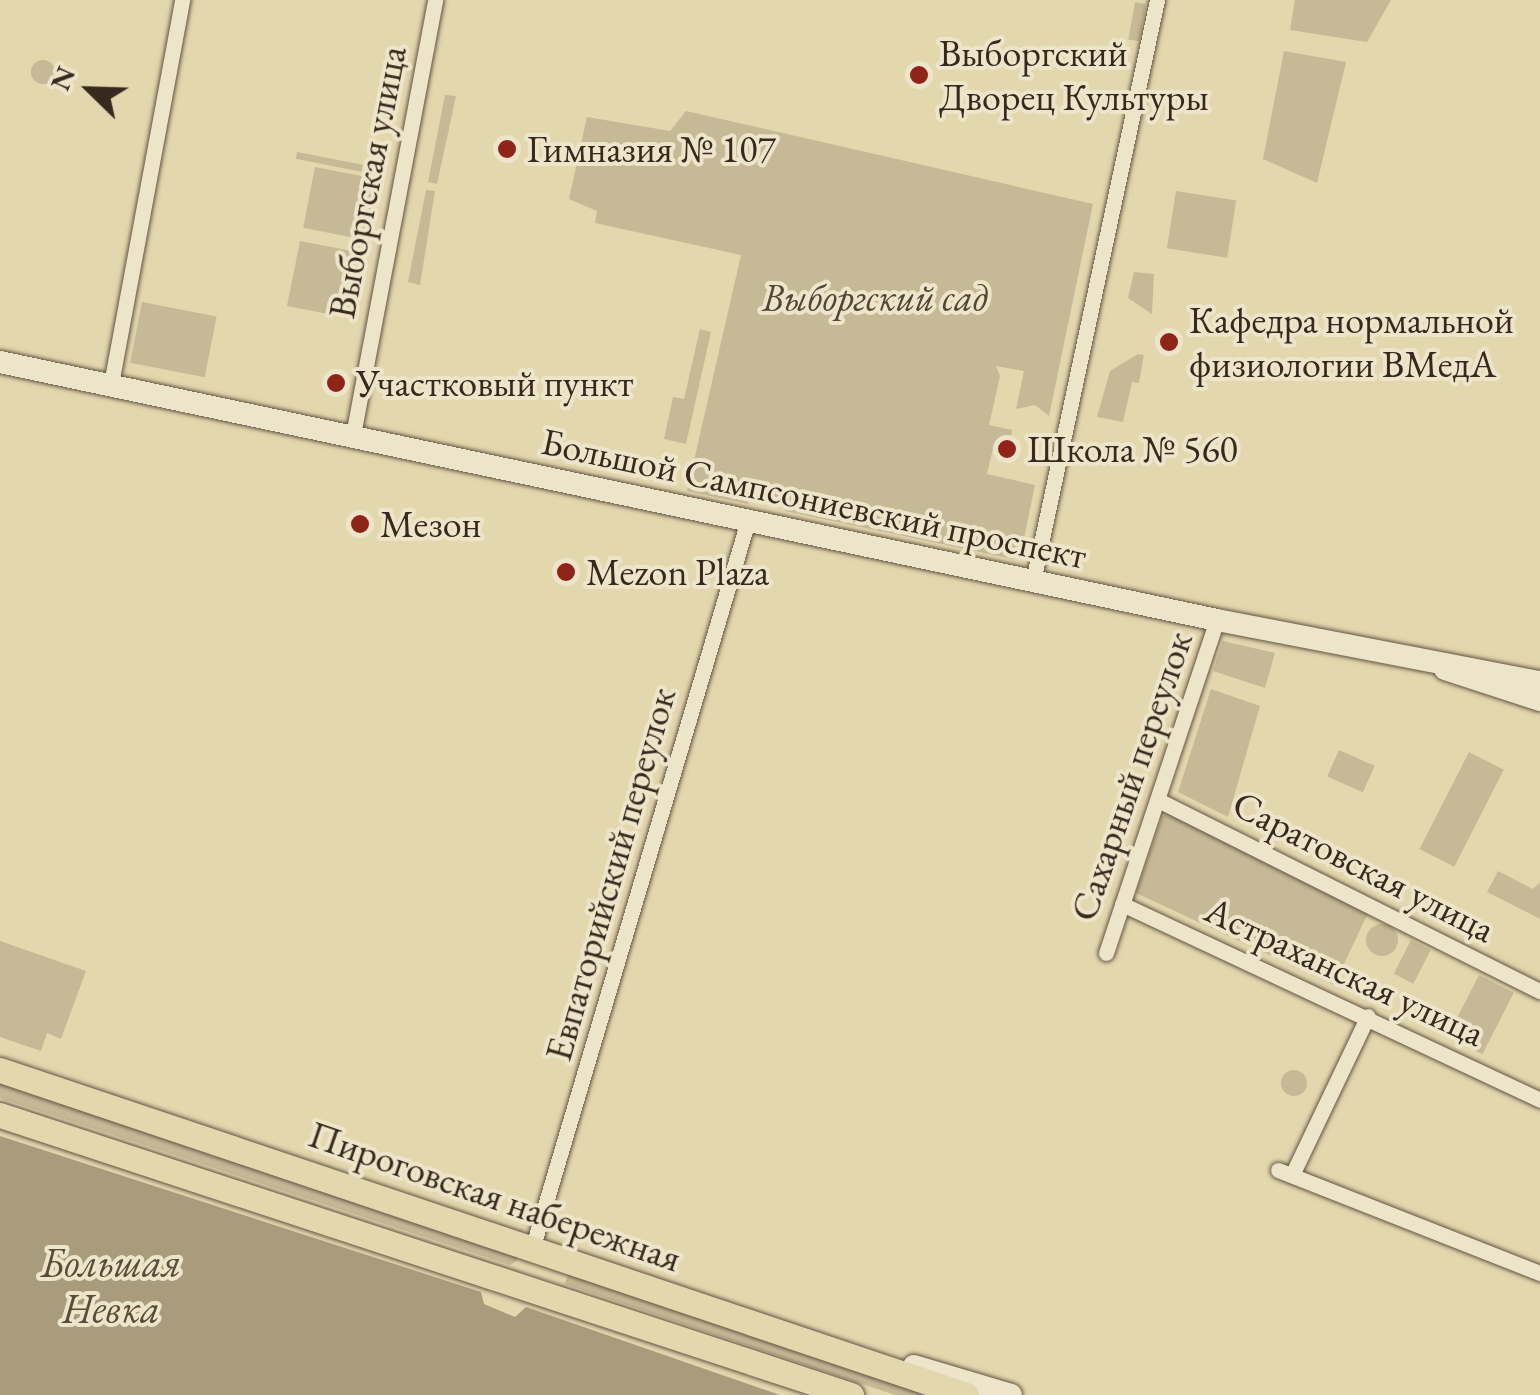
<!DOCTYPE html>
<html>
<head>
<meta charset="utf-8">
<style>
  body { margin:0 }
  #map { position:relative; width:1540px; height:1395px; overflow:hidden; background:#e3d7ae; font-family:"EB Garamond",serif }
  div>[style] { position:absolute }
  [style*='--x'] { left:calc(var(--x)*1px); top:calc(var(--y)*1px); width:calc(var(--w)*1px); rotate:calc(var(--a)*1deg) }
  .green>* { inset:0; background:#c6b996; transform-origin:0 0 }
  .round { border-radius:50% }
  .water>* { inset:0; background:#a99c7d }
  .roads { filter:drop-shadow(0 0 2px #635442) drop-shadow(0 0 2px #635442) }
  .street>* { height:15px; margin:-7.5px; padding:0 7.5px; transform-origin:7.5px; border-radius:7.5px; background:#ede5ca }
  .secondary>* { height:22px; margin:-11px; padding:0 11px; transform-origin:11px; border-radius:11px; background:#ede5ca }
  .primary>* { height:25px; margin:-12.5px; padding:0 12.5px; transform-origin:12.5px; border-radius:12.5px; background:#e3d7ae }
  .dots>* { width:28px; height:28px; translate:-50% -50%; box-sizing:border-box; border:5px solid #ede5ca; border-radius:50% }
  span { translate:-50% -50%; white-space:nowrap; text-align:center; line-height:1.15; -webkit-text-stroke:8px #ede5ca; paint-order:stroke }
  .poi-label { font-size:38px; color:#38291e }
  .left { translate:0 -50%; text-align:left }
  .street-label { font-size:38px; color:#38291e }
  .park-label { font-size:38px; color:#544636; font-style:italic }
  .water-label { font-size:40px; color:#5a4c3a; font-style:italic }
  .north { position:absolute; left:40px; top:40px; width:100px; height:100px; -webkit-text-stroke:8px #ede5ca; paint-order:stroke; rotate:293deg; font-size:28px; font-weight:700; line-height:40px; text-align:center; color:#38291e }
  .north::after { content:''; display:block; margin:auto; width:35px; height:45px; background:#38291e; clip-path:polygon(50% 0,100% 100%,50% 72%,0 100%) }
</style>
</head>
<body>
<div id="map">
  <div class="green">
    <div style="clip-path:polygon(1295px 0,1391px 0,1367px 42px,1290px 30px)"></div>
    <div style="left:1135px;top:2px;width:11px;height:38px;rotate:10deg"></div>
    <div style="clip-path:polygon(1284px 51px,1346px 62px,1317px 183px,1263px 159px)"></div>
    <div class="round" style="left:31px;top:60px;width:24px;height:24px"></div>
    <div style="clip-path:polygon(445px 95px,456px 96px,437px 184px,428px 182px)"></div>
    <div style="clip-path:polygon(686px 111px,1093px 204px,1049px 416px,1035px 405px,1016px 409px,1024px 371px,996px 366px,1000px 376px,989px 425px,1012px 430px,1010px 441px,994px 444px,987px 474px,1035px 485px,1022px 548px,1013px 559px,785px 511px,787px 499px,751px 492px,748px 504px,687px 491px,741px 255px,595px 223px,597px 211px,569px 199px,587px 117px,670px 131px)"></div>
    <div style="left:297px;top:152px;width:67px;height:7px;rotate:11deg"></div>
    <div style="left:315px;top:167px;width:63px;height:62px;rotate:11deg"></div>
    <div style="clip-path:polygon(426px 190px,435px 191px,420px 285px,408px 282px)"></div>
    <div style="left:1176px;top:191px;width:61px;height:58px;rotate:9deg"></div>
    <div style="clip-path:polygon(300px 241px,362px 253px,358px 272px,346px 270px,344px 284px,356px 287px,349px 318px,287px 306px)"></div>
    <div style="clip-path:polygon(1134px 272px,1154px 274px,1152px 314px,1128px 298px)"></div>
    <div style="left:142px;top:302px;width:76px;height:62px;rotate:11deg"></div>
    <div style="clip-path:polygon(700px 329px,711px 332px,686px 444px,664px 439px,673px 397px,684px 399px)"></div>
    <div style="clip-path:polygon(1138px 354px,1144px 355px,1139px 383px,1132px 382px,1123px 422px,1097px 417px,1110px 371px)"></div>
    <div style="clip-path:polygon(1223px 641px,1275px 653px,1265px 688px,1213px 671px)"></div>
    <div style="clip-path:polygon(1211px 689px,1260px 706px,1228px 817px,1178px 792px)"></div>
    <div style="left:1339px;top:750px;width:39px;height:29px;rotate:24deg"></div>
    <div style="left:1469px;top:752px;width:39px;height:109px;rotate:27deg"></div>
    <div style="clip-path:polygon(1169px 813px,1368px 913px,1334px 985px,1136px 893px,1162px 817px)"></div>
    <div style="clip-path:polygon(1498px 871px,1533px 889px,1540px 882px,1540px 919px,1487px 892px)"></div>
    <div class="round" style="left:1366px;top:924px;width:32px;height:32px"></div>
    <div style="left:1411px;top:940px;width:22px;height:38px;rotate:27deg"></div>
    <div style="clip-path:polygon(0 941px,86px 971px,61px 1039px,47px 1033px,41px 1051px,0 1037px)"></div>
    <div style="left:1479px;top:975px;width:39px;height:69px;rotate:27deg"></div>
    <div class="round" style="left:1281px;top:1070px;width:26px;height:26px"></div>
    <div style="clip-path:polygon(0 1080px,518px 1255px,517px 1261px,510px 1265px,0 1098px)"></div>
    <div style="clip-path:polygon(569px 1270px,926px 1395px,895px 1395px,565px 1284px)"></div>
  </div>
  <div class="water">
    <div style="clip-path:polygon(0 1136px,481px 1292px,484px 1304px,515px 1317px,526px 1307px,780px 1395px,0 1395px)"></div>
  </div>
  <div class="roads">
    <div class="street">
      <div style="--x:111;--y:384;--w:391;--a:-79.5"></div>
      <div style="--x:353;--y:435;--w:443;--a:-79.3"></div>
      <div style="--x:1033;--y:581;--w:594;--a:-77.95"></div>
      <div style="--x:1158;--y:800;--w:427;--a:26.6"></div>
      <div style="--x:1122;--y:904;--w:462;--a:25.1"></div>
      <div style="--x:1106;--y:953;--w:351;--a:-71.6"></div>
      <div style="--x:1278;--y:1170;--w:282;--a:21.5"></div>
      <div style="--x:1292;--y:1175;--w:176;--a:-64.5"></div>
      <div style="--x:533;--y:1246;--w:757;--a:-73.5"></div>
    </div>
    <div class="secondary">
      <div style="--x:0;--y:362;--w:1244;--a:11.97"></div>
      <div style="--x:1217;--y:620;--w:329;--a:10.9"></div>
      <div style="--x:1445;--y:669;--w:100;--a:18.1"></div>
      <div style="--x:914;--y:1366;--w:101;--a:16.6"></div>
    </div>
    <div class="primary">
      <div style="--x:0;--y:1070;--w:1019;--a:18.59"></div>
      <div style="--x:0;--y:1115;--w:896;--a:18.21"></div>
    </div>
  </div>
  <div class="dots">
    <div style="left:919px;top:75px;background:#8f2418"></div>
    <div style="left:507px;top:149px;background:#8f2418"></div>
    <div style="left:1169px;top:342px;background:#8f2418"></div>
    <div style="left:336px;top:383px;background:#8f2418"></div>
    <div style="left:1007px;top:449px;background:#8f2418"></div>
    <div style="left:360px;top:524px;background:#8f2418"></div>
    <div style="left:566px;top:572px;background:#8f2418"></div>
  </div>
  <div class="poi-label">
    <span class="left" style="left:939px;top:75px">Выборгский<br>Дворец Культуры</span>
    <span class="left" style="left:527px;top:149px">Гимназия № 107</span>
    <span class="left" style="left:1189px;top:342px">Кафедра нормальной<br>физиологии ВМедА</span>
    <span class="left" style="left:356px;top:383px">Участковый пункт</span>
    <span class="left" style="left:1027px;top:449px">Школа № 560</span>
    <span class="left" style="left:380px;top:524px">Мезон</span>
    <span class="left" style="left:586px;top:572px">Mezon Plaza</span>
  </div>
  <div class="street-label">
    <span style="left:367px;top:182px;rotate:-79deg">Выборгская улица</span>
    <span style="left:814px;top:498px;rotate:12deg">Большой Сампсониевский проспект</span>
    <span style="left:1131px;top:776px;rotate:-71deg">Сахарный переулок</span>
    <span style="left:1364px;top:866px;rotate:27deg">Саратовская улица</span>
    <span style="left:610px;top:874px;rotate:-74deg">Евпаторийский переулок</span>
    <span style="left:1345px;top:971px;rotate:25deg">Астраханская улица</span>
    <span style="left:495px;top:1196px;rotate:19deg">Пироговская набережная</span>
  </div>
  <div class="park-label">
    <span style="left:875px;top:297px">Выборгский сад</span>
  </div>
  <div class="water-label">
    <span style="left:111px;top:1285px">Большая<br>Невка</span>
  </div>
  <div class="north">N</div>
</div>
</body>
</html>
